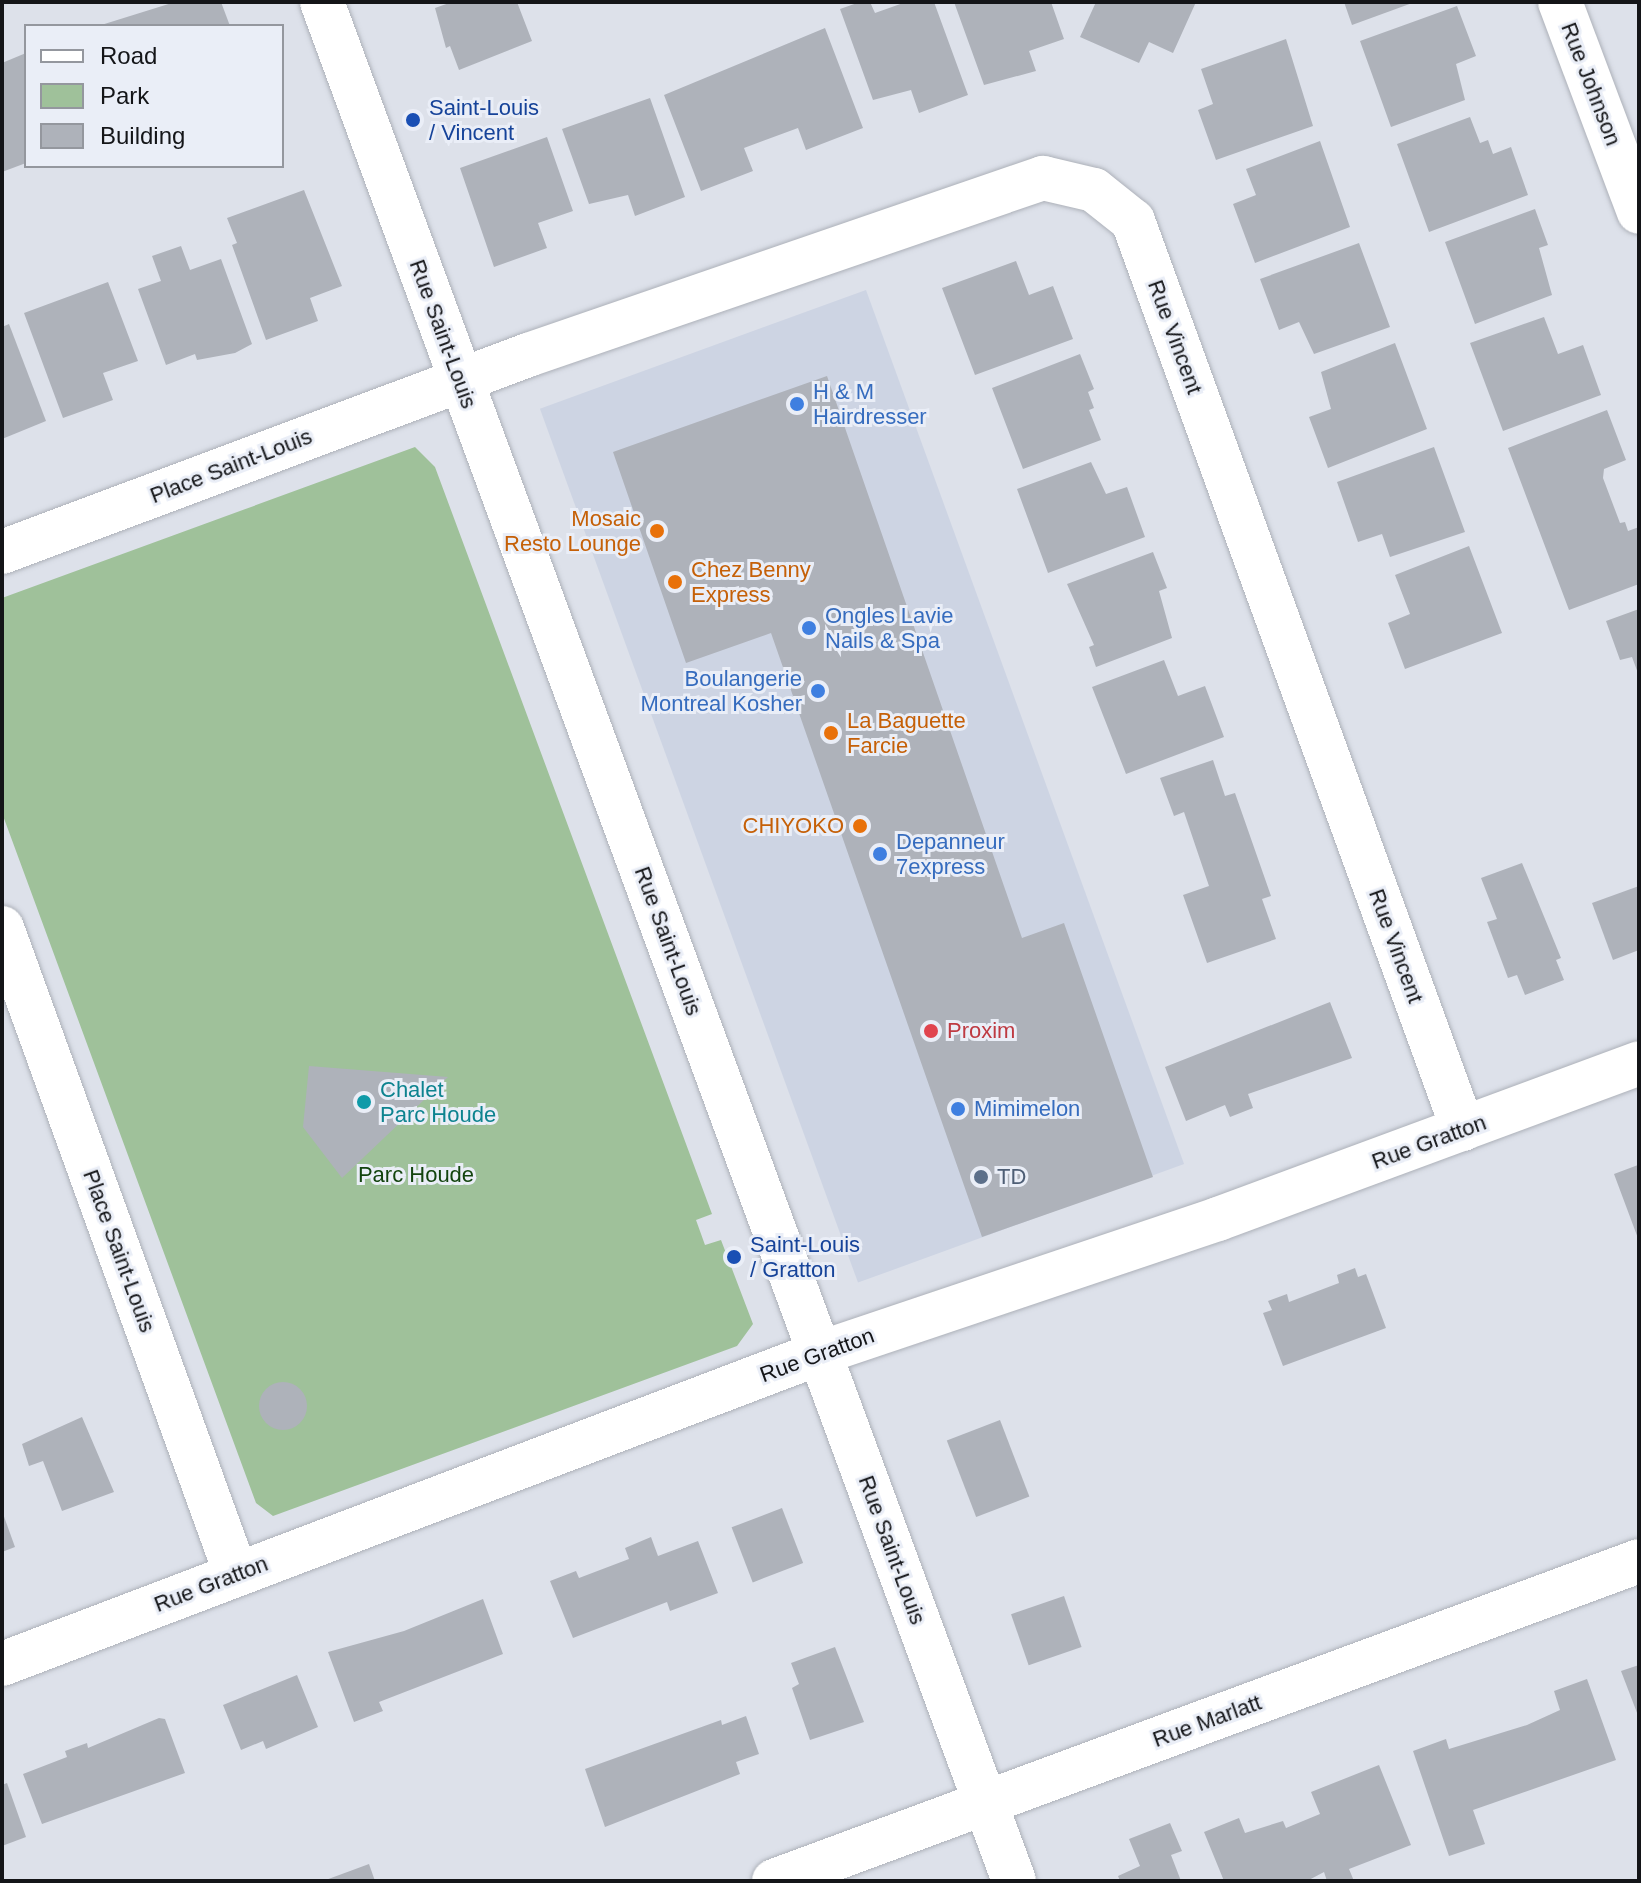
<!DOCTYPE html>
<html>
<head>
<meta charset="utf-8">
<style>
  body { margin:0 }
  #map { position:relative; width:1641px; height:1883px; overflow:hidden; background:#dde1ea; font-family:Arial,sans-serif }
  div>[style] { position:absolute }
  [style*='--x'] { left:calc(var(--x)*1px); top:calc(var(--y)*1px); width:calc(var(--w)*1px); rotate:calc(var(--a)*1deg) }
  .built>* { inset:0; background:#cdd4e3; transform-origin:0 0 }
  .green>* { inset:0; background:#9fc19a }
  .building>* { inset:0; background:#aeb2ba; transform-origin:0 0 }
  .round { border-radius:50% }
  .roads { filter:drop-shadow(0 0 2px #adb1b9) drop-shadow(0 0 2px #adb1b9) }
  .minor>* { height:44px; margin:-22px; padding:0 22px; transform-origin:22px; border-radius:22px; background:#fff }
  .tertiary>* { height:44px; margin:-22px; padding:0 22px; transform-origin:22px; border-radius:22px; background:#fff }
  .dots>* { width:22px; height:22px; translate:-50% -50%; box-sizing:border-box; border:4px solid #eaeef7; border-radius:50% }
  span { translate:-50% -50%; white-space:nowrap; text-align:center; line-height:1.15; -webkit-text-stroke:6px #eaeef7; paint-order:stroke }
  .street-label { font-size:22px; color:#141518 }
  .transit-label { font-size:22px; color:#164399 }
  .left { translate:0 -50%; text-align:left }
  .shop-label { font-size:22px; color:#366cbe }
  .right { translate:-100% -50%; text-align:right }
  .food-label { font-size:22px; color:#c56008 }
  .health-label { font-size:22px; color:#be3a42 }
  .culture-label { font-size:22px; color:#0d838f }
  .park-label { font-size:22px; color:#13440e }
  .service-label { font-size:22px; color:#4e5e75 }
  .frame { position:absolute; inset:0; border:4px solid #141518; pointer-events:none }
  .legend { position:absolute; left:24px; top:24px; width:260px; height:144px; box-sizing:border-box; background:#eaeef7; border:2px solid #94979e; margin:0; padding:10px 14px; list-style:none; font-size:24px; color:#141518 }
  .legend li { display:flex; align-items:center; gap:16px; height:40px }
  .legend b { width:40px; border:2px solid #94979e }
</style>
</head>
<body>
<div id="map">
  <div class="built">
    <div style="left:866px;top:290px;width:930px;height:347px;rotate:70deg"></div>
  </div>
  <div class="green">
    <div style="clip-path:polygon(415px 447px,435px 467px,712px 1214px,696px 1220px,705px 1245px,721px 1240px,753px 1324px,737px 1346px,273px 1516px,256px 1503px,2px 813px,2px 598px)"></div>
  </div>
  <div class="building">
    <div style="clip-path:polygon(175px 2px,221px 2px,230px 26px,98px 26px)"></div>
    <div style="clip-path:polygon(452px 2px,517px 2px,532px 41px,459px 70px,450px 46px,446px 48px,435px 8px)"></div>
    <div style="clip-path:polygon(860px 2px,870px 2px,875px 13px,906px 2px,934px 2px,968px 95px,919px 113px,911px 90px,873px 100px,840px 9px)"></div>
    <div style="clip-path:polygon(954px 2px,1051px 2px,1064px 39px,1029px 51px,1036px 71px,984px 85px)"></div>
    <div style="clip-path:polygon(1096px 2px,1196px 2px,1173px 53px,1149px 42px,1139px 63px,1080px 37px)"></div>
    <div style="clip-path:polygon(1344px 2px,1415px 2px,1352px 25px)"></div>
    <div style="clip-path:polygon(1457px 6px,1476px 56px,1456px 64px,1465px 100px,1391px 127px,1360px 41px)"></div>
    <div style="clip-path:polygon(825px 28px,863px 128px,806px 150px,798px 128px,744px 148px,753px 171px,701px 191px,664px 95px)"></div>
    <div style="clip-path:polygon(1286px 39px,1313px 126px,1216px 160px,1198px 110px,1213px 104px,1201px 69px)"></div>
    <div style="clip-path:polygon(26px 53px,26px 163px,2px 172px,2px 63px)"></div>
    <div style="clip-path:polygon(650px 98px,685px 197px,635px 216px,628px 195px,589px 204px,562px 129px)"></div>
    <div style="clip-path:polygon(1470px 117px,1480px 143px,1488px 140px,1493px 154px,1511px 147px,1528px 195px,1429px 232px,1397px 144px)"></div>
    <div style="clip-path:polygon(547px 137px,573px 211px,538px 223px,547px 248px,494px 267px,460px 168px)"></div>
    <div style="clip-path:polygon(1320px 141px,1350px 227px,1255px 263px,1233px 204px,1256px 195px,1246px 169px)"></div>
    <div style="clip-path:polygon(304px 190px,342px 286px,310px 298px,318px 321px,266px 340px,232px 245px,237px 243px,227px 218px)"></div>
    <div style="clip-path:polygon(1535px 209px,1548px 245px,1539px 248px,1552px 295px,1475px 324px,1445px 242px)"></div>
    <div style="clip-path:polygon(1359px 243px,1390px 327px,1314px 354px,1299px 322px,1279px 330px,1260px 279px)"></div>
    <div style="clip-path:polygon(181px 246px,190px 270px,221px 259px,252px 344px,235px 353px,197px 360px,195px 354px,166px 365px,138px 289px,161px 281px,152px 256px)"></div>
    <div style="clip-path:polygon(1016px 261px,1029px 295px,1053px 286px,1073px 339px,975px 375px,942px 288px)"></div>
    <div style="clip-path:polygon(108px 282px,138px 361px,103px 373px,113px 400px,63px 418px,24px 313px)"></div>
    <div style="clip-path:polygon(1544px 317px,1558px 354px,1583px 345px,1601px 395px,1503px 431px,1470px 343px)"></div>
    <div style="clip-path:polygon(9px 324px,46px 421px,2px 439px,2px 327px)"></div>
    <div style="clip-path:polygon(1395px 343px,1427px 429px,1328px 468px,1309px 417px,1331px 409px,1321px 372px)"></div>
    <div style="clip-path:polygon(1080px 354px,1094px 389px,1088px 392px,1094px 408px,1089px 410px,1101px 440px,1023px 469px,992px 388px)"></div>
    <div style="clip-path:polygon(827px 376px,1022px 938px,1064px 923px,1153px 1177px,982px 1237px,771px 633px,686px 663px,613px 452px)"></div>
    <div style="clip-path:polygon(1607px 410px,1626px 460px,1604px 469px,1603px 478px,1620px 523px,1625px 522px,1628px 531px,1639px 527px,1639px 584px,1569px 610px,1508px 448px)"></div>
    <div style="clip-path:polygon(1434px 447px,1465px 532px,1390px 557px,1382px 534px,1358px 542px,1337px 482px)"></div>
    <div style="clip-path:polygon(1091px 462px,1106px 494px,1127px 487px,1145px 537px,1048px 573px,1017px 489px)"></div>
    <div style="clip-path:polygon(1469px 546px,1502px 633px,1405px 669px,1388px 623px,1410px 614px,1395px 575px)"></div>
    <div style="clip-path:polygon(1153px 552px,1167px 588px,1159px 591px,1172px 638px,1096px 667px,1089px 647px,1094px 645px,1067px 584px)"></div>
    <div style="clip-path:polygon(1639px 609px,1639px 676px,1632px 657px,1620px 660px,1606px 621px)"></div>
    <div style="clip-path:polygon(1164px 660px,1178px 696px,1205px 686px,1224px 737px,1126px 774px,1092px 687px)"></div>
    <div style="clip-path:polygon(1213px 760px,1225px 796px,1235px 793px,1271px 896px,1262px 899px,1276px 939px,1207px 963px,1183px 895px,1209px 886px,1184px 812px,1174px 816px,1160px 778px)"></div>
    <div style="clip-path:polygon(1522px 863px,1561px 958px,1556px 960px,1564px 980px,1525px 995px,1517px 975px,1508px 978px,1487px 922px,1497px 919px,1481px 878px)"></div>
    <div style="clip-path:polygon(1639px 886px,1639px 950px,1613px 960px,1592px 903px)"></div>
    <div style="clip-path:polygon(1330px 1002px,1352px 1058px,1248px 1094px,1253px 1108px,1230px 1117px,1225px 1105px,1186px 1121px,1165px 1067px)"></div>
    <div style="clip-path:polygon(309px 1066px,448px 1077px,342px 1178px,303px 1127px)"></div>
    <div style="clip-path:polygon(1639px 1157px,1639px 1241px,1614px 1174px,1638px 1165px)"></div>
    <div style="clip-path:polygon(1355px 1268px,1358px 1277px,1366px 1274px,1386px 1328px,1283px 1366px,1263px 1313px,1272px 1310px,1268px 1301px,1287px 1294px,1289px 1302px,1339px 1283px,1337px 1275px)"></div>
    <div class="round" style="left:259px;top:1382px;width:48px;height:48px"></div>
    <div style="clip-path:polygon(82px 1417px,114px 1492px,62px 1511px,43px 1461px,29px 1466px,22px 1444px)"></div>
    <div style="left:1000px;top:1420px;width:82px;height:57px;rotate:69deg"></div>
    <div style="left:782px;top:1508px;width:59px;height:54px;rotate:69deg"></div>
    <div style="clip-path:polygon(2px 1511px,15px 1547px,2px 1552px)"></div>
    <div style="clip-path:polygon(651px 1537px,658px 1556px,698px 1541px,718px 1593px,670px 1611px,667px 1602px,573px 1638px,550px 1581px,576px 1571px,579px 1578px,629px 1559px,625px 1548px)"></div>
    <div style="left:1064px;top:1596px;width:54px;height:56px;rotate:71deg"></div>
    <div style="clip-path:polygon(483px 1599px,503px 1654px,379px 1702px,383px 1711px,354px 1722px,328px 1652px,404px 1631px)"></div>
    <div style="clip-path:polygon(835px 1647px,864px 1722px,810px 1740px,792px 1688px,799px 1684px,791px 1663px)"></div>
    <div style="clip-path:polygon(1639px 1665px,1639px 1718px,1621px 1671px)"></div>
    <div style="clip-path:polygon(297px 1675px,318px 1727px,266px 1749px,263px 1741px,241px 1750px,223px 1705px)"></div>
    <div style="clip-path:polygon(1587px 1679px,1616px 1760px,1473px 1810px,1485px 1844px,1449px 1856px,1413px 1751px,1446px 1739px,1449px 1749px,1527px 1725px,1560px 1710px,1554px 1691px)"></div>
    <div style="clip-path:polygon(746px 1716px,759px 1754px,736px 1762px,740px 1774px,605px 1827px,585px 1769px,721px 1720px,722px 1725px)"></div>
    <div style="clip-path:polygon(159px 1718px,165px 1719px,185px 1773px,42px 1824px,23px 1774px,67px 1757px,65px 1751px,87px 1743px,88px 1748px)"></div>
    <div style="clip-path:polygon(1379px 1765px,1411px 1845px,1349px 1869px,1354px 1881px,1327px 1881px,1324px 1872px,1307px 1881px,1224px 1881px,1204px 1832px,1239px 1818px,1245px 1833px,1283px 1821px,1286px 1828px,1320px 1814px,1311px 1792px)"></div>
    <div style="clip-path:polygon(7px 1783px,26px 1837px,2px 1846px,2px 1785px)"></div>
    <div style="clip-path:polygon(1170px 1823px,1182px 1851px,1171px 1855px,1181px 1881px,1120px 1881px,1118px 1876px,1140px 1866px,1129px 1839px)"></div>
    <div style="clip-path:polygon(369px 1864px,375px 1881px,323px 1881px)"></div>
  </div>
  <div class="roads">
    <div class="minor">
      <div style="--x:1560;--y:2;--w:224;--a:69.4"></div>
      <div style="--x:2;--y:552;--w:562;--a:-20.53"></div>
      <div style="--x:528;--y:355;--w:545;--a:-18.97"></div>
      <div style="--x:1043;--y:178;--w:52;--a:13.2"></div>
      <div style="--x:1094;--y:190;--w:50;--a:38.5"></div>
      <div style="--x:1133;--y:221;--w:966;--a:70.03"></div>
      <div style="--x:2;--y:928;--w:687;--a:70.09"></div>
      <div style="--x:2;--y:1664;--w:875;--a:-20.82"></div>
      <div style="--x:820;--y:1353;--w:420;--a:-18.6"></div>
      <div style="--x:1218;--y:1219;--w:449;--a:-20.3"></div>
      <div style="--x:774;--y:1881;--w:922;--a:-20.3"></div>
    </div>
    <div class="tertiary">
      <div style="--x:322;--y:2;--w:2002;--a:69.78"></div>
    </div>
  </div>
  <div class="dots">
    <div style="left:413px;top:120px;background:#1a4fb4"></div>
    <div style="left:797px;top:404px;background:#3f7fe0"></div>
    <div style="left:657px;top:531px;background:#e8710a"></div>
    <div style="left:675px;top:582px;background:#e8710a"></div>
    <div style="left:809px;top:628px;background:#3f7fe0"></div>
    <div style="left:818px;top:691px;background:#3f7fe0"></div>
    <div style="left:831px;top:733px;background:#e8710a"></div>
    <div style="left:860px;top:826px;background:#e8710a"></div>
    <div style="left:880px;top:854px;background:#3f7fe0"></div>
    <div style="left:931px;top:1031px;background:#e0444e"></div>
    <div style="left:364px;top:1102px;background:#0f9aa8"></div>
    <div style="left:958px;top:1109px;background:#3f7fe0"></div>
    <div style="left:981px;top:1177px;background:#5c6f8a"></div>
    <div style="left:734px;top:1257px;background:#1a4fb4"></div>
  </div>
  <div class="street-label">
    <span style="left:1591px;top:84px;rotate:69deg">Rue Johnson</span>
    <span style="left:443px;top:334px;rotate:70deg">Rue Saint-Louis</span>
    <span style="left:1175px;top:337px;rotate:70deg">Rue Vincent</span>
    <span style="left:231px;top:466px;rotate:-21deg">Place Saint-Louis</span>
    <span style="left:668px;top:941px;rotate:70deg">Rue Saint-Louis</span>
    <span style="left:1396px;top:946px;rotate:70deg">Rue Vincent</span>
    <span style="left:1429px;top:1142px;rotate:-20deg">Rue Gratton</span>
    <span style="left:119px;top:1251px;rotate:70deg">Place Saint-Louis</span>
    <span style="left:817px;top:1355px;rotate:-20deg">Rue Gratton</span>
    <span style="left:892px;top:1550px;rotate:70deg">Rue Saint-Louis</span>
    <span style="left:211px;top:1584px;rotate:-21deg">Rue Gratton</span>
    <span style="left:1207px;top:1721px;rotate:-20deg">Rue Marlatt</span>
  </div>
  <div class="transit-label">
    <span class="left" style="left:429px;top:120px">Saint-Louis<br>/ Vincent</span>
    <span class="left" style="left:750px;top:1257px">Saint-Louis<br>/ Gratton</span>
  </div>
  <div class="shop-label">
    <span class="left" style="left:813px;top:404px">H &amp; M<br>Hairdresser</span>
    <span class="left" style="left:825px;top:628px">Ongles Lavie<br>Nails &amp; Spa</span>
    <span class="right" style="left:802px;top:691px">Boulangerie<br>Montreal Kosher</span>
    <span class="left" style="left:896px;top:854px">Depanneur<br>7express</span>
    <span class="left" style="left:974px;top:1109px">Mimimelon</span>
  </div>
  <div class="food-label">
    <span class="right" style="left:641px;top:531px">Mosaic<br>Resto Lounge</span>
    <span class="left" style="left:691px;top:582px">Chez Benny<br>Express</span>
    <span class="left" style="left:847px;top:733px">La Baguette<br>Farcie</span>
    <span class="right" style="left:844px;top:826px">CHIYOKO</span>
  </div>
  <div class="health-label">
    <span class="left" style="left:947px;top:1031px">Proxim</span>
  </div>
  <div class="culture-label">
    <span class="left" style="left:380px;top:1102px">Chalet<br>Parc Houde</span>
  </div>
  <div class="park-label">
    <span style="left:416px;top:1175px">Parc Houde</span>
  </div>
  <div class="service-label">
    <span class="left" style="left:997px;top:1177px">TD</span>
  </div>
  <div class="frame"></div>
  <ul class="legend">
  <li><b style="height:10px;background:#fff"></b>Road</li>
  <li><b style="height:22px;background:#9fc19a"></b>Park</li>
  <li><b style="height:22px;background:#aeb2ba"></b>Building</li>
  </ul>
</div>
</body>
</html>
